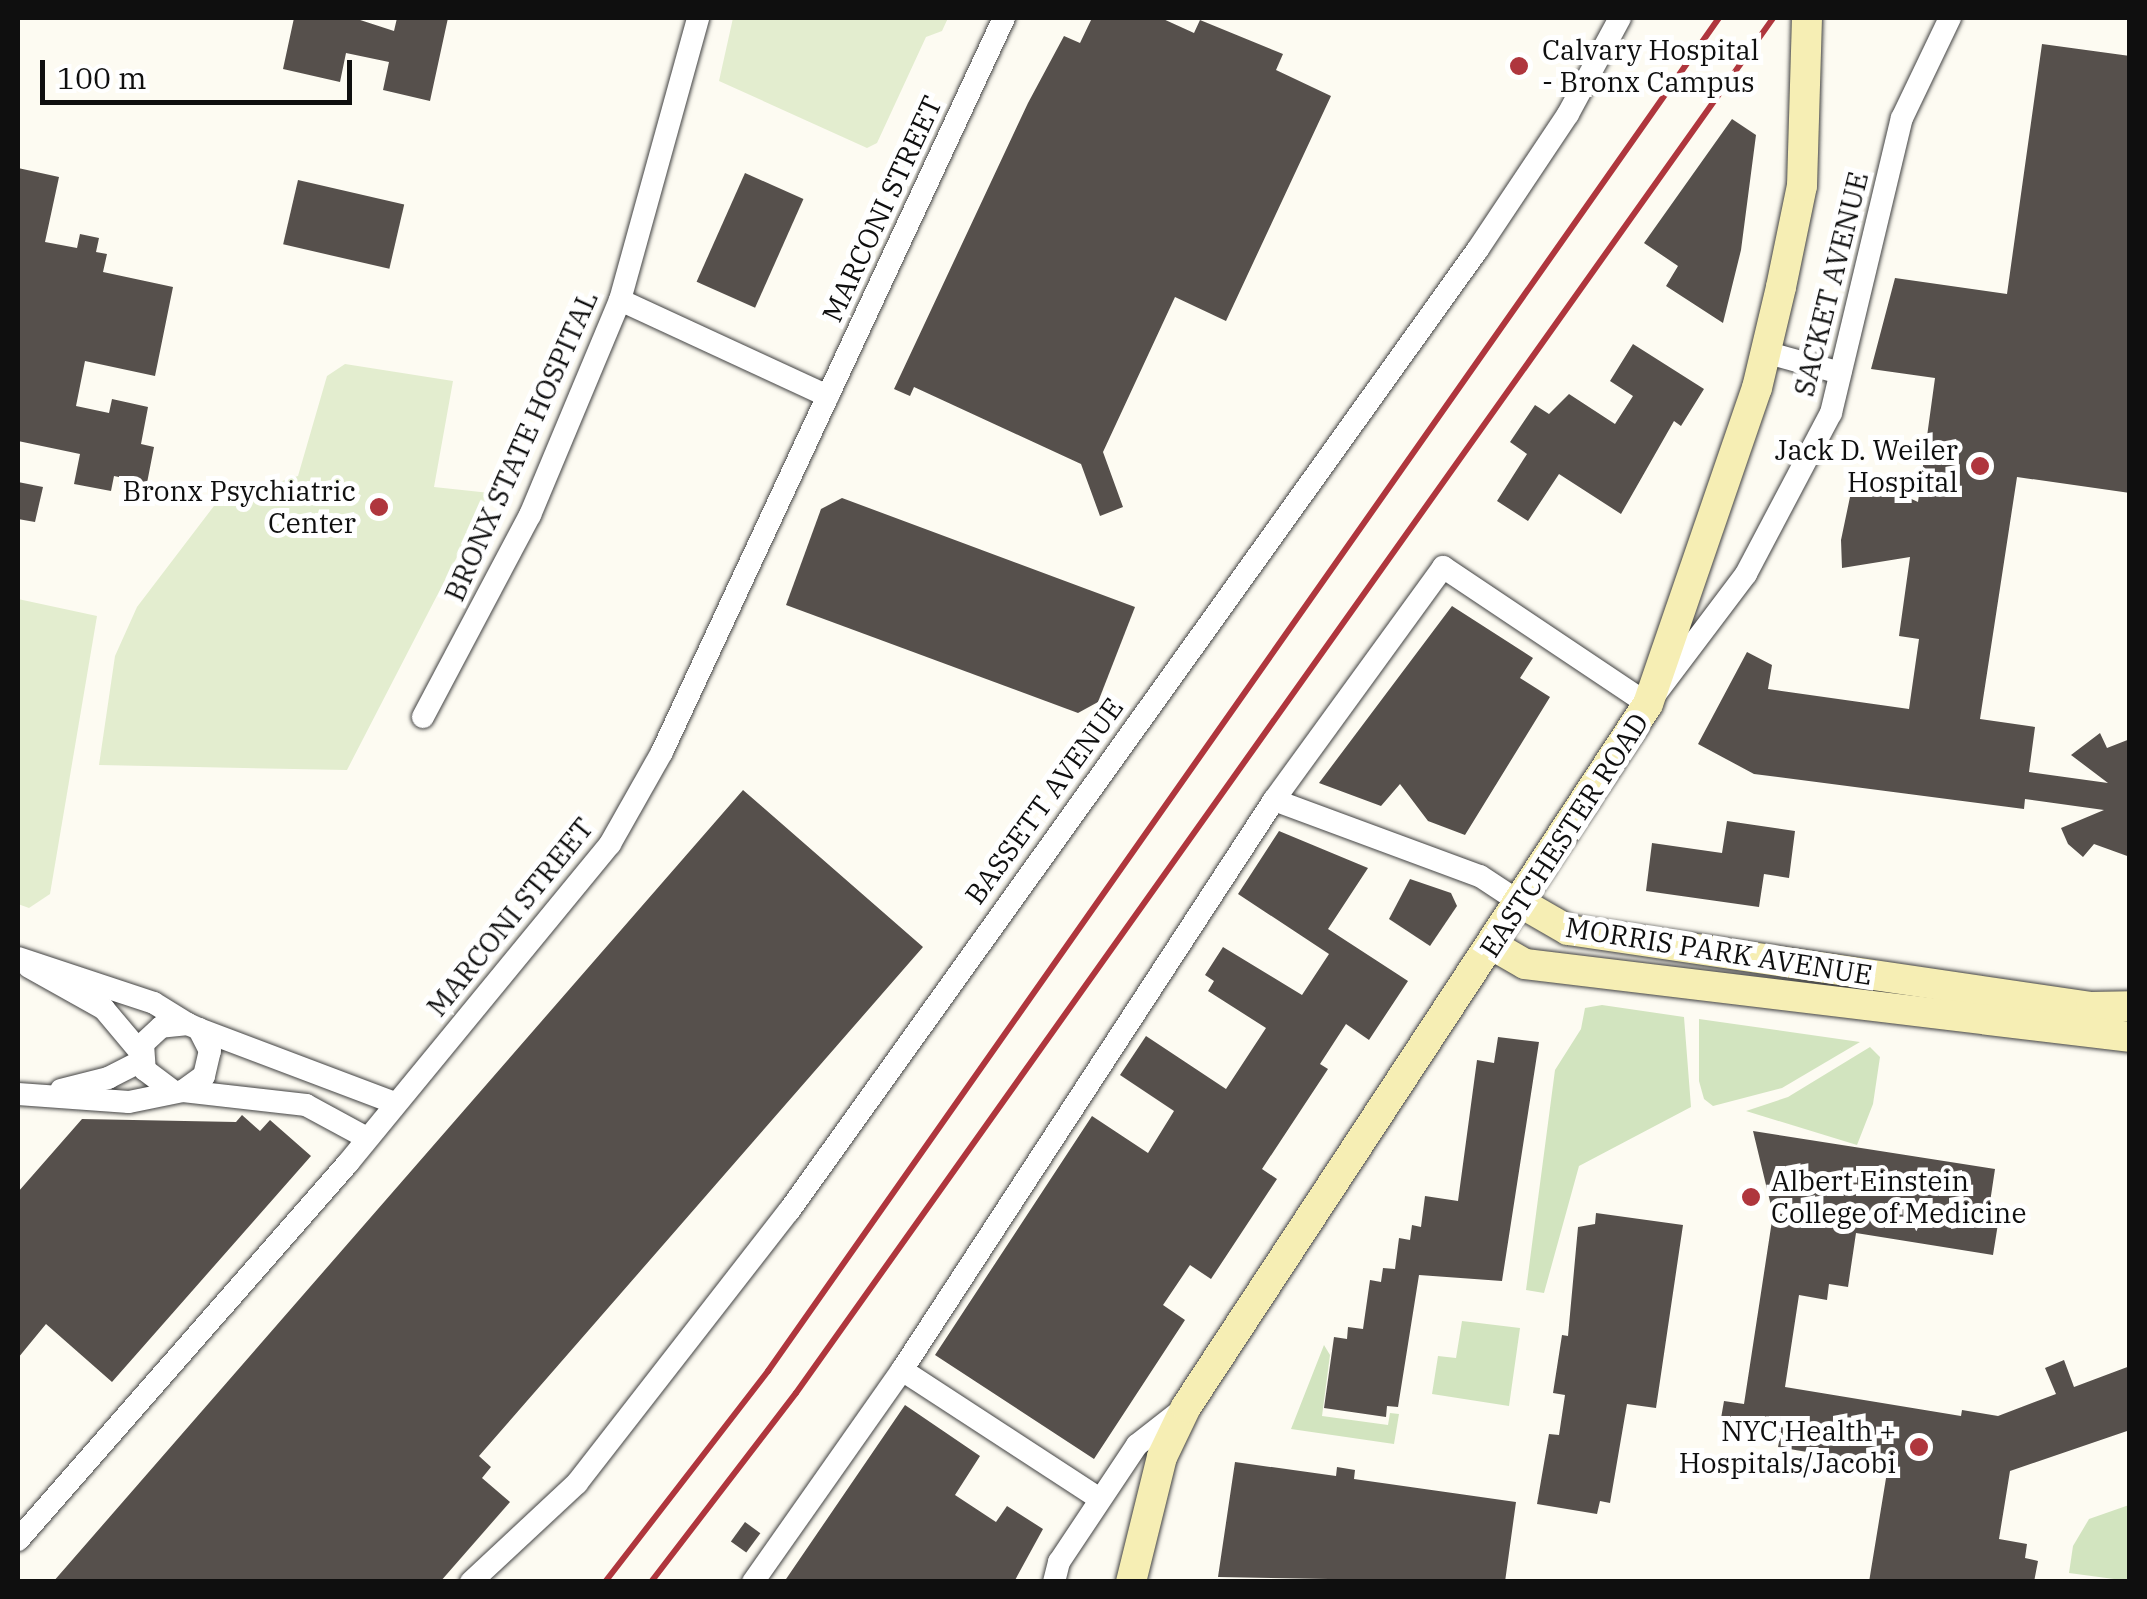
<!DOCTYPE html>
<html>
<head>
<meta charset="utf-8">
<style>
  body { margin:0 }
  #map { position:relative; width:2147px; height:1599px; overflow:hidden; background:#fdfbf2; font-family:"IBM Plex Serif",serif }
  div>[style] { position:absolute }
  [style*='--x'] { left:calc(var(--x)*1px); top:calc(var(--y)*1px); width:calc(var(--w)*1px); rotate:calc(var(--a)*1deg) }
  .green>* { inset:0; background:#d2e4bf }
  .pitch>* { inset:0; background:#e3edcf }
  .building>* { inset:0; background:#56504c; transform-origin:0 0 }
  .roads { filter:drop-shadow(0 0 2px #424242) drop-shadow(0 0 2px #424242) }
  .minor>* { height:22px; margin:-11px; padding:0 11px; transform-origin:11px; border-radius:11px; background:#fff }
  .secondary>* { height:30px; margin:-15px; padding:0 15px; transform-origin:15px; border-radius:15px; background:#f6eeb4 }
  .rail>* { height:6px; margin:-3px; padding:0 3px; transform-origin:3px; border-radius:3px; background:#af363d }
  .dots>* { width:28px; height:28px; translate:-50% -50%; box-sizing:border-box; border:5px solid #fff; border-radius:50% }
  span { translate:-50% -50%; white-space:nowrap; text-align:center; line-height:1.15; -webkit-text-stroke:10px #fff; paint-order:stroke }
  .poi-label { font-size:28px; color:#0f0f0f }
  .left { translate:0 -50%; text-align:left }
  .right { translate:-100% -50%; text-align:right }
  .street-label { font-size:28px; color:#0f0f0f }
  .frame { position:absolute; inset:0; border:20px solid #0f0f0f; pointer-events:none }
  .scale { position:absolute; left:40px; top:60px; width:312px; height:45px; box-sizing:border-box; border:5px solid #0f0f0f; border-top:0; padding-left:12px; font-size:30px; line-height:35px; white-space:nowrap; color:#0f0f0f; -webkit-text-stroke:8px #fff; paint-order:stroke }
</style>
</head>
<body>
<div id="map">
  <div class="green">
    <div style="clip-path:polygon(1602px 1005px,1684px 1017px,1691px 1107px,1579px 1166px,1544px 1293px,1526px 1290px,1555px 1070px,1581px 1029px,1585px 1008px)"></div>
    <div style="clip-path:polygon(1699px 1019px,1860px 1042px,1782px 1088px,1713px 1106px,1704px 1099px,1699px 1081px)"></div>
    <div style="clip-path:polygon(1870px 1047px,1880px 1057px,1873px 1104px,1857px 1145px,1746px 1111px,1788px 1097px)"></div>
    <div style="clip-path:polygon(1462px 1321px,1520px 1328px,1509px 1406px,1432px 1394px,1438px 1356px,1456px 1358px)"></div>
    <div style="clip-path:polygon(1324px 1345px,1330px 1355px,1322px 1416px,1388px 1425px,1390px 1413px,1399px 1414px,1394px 1444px,1291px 1429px)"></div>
    <div style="clip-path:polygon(2129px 1505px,2129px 1581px,2069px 1573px,2073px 1546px,2089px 1519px)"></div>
  </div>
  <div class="pitch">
    <div style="clip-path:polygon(733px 18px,948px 18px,942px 31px,926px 37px,877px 143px,867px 148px,719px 81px)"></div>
    <div style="clip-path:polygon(345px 364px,453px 381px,434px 487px,490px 493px,347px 770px,99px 765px,115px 656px,137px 607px,217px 502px,298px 476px,327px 376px)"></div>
    <div style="clip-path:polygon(18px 599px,97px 616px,50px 894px,29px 908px,18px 904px)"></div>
  </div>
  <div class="building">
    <div style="clip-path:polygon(294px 18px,354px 18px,394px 31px,397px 18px,448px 18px,430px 101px,383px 90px,389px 62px,346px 53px,340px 82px,283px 69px)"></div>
    <div style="clip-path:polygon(1092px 18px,1161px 18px,1194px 33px,1200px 20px,1283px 54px,1276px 70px,1331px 96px,1226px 321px,1175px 297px,1103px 452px,1123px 507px,1100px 516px,1081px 464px,914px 387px,910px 396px,894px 389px,1028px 103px,1064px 36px,1080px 43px)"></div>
    <div style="clip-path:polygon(2042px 44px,2130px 56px,2130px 493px,2017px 477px,1980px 719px,2035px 727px,2029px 772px,2108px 783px,2071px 755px,2100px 733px,2107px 748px,2130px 739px,2130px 857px,2094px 844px,2083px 857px,2068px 844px,2061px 828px,2104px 810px,2025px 799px,2024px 809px,1754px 774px,1698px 744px,1747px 652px,1772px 665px,1768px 689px,1909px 709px,1919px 639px,1899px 636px,1910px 557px,1842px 568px,1841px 540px,1855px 473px,1918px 502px,1935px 378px,1871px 369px,1895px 278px,2007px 294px)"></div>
    <div style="clip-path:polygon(1732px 119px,1756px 135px,1741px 250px,1723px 323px,1666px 286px,1678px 266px,1644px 243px)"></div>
    <div style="clip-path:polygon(18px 168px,59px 177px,45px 242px,77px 248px,80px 234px,99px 238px,96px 252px,107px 254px,103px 272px,173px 287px,155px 376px,85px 361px,76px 406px,109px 413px,112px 399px,148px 407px,141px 444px,154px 447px,147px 483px,114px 476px,111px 491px,74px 484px,80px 454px,18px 441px)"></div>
    <div style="left:745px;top:173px;width:64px;height:119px;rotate:24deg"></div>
    <div style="left:298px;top:180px;width:109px;height:66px;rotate:13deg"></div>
    <div style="clip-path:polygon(1633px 344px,1704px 389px,1681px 426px,1674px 421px,1621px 514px,1559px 474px,1528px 521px,1497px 501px,1527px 454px,1510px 442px,1535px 405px,1549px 414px,1569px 394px,1615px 424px,1633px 396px,1610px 381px)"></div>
    <div style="clip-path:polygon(18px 482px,43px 487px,35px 522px,18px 519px)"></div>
    <div style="clip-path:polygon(842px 498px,1135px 607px,1098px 702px,1078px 713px,786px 605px,821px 509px)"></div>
    <div style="clip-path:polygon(1452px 606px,1533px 658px,1520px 678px,1550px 697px,1465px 835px,1428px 821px,1400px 784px,1381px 806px,1319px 783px)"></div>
    <div style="clip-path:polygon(743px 790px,923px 947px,479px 1456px,491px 1467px,482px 1478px,510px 1502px,440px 1582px,53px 1582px)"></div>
    <div style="clip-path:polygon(1727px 821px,1795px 831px,1789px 878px,1764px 874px,1759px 907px,1646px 891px,1652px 843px,1722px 853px)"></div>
    <div style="clip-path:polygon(1279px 831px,1368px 868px,1328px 929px,1408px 981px,1369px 1040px,1346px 1024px,1320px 1064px,1328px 1069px,1262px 1169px,1277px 1179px,1211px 1279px,1190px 1265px,1163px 1305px,1185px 1320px,1094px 1459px,935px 1355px,1092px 1116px,1148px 1153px,1174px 1111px,1120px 1075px,1146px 1036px,1226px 1089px,1266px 1028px,1208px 991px,1214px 981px,1205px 975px,1223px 947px,1302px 995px,1329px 954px,1238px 894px)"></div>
    <div style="clip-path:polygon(1410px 879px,1451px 893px,1457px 906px,1430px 946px,1389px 919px)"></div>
    <div style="clip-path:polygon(1498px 1037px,1539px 1042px,1502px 1281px,1419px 1275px,1398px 1407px,1387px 1406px,1386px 1417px,1324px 1408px,1334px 1337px,1347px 1339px,1348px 1327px,1363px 1329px,1370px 1280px,1381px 1282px,1383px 1268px,1395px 1269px,1399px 1238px,1410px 1240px,1412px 1225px,1421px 1227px,1425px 1196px,1458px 1201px,1477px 1060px,1494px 1063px)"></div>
    <div style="clip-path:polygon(242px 1115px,260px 1131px,270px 1120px,311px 1156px,112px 1382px,46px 1324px,18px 1358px,18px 1192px,82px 1119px,236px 1122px)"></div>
    <div style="clip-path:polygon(1753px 1131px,1995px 1169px,1989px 1209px,2000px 1211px,1993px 1255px,1856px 1233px,1848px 1287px,1829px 1284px,1827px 1300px,1799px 1295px,1785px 1387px,1961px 1416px,1962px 1410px,1998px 1416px,2056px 1394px,2045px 1368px,2064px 1360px,2074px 1387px,2130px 1366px,2130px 1430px,2010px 1471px,1999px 1539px,2027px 1544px,2025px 1558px,2038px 1561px,2034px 1582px,1869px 1582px,1888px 1466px,1778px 1447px,1781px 1432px,1720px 1424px,1724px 1401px,1744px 1404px,1773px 1214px)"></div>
    <div style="clip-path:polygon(1596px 1213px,1683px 1225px,1656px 1408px,1627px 1404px,1610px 1503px,1600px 1501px,1597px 1514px,1537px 1504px,1549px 1434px,1559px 1435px,1565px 1395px,1553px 1393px,1562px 1335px,1568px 1336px,1578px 1227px,1595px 1224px)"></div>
    <div style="clip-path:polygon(905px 1405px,980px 1456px,955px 1495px,996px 1522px,1007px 1506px,1043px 1529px,1014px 1582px,784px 1582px)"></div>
    <div style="clip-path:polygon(1235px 1462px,1336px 1476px,1337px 1467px,1355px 1470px,1354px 1479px,1516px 1502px,1505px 1582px,1218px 1577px)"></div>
    <div style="left:745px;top:1522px;width:19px;height:24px;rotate:36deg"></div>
  </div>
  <div class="roads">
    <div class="minor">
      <div style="--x:620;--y:300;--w:229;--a:24.8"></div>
      <div style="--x:1765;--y:352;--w:78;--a:15.6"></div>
      <div style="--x:423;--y:717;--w:229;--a:-62.1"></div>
      <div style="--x:530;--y:515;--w:233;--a:-67.3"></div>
      <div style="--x:620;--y:300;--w:293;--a:-74.5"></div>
      <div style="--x:1274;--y:800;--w:220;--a:20.3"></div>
      <div style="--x:1480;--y:876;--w:49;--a:33.4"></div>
      <div style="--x:18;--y:958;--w:143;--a:18.3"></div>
      <div style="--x:154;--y:1003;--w:40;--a:32"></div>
      <div style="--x:29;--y:967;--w:86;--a:29.2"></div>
      <div style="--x:104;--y:1009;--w:57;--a:49.9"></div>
      <div style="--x:199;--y:1029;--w:210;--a:20.7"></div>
      <div style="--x:61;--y:1090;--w:49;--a:-14.3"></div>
      <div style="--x:108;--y:1078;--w:38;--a:-27"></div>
      <div style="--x:183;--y:1091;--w:124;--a:6.5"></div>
      <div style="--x:306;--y:1105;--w:69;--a:28.4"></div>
      <div style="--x:18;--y:1094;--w:111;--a:4.1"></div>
      <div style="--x:129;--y:1102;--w:55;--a:-11.5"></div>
      <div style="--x:183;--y:1091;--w:26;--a:-36"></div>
      <div style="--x:204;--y:1076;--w:26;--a:-77"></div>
      <div style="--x:210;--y:1051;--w:25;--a:-117"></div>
      <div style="--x:199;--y:1029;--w:12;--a:-156"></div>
      <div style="--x:188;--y:1024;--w:27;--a:174"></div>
      <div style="--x:161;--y:1027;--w:25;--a:137"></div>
      <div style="--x:143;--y:1044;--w:26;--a:86"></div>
      <div style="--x:145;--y:1070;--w:35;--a:37"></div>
      <div style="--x:902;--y:1370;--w:236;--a:33.1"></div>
      <div style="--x:18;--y:1540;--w:501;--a:-48.8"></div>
      <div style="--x:348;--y:1163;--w:413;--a:-50.6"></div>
      <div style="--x:610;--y:844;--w:106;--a:-60.5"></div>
      <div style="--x:662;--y:752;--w:810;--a:-65.02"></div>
      <div style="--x:471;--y:1582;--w:145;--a:-43"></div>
      <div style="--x:577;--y:1483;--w:345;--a:-52.1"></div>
      <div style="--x:789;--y:1211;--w:1183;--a:-54.39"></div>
      <div style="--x:1478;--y:249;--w:162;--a:-56.3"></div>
      <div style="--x:1568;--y:114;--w:109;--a:-61.6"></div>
      <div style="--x:753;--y:1582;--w:259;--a:-54.9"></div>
      <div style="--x:902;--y:1370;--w:681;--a:-56.87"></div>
      <div style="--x:1274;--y:800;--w:288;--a:-54"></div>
      <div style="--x:1443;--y:567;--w:247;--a:33.8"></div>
      <div style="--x:1648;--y:704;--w:163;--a:-53"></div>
      <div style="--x:1746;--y:574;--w:182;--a:-62.2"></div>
      <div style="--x:1831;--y:413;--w:303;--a:-76.5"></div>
      <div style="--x:1902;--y:118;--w:111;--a:-64.4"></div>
      <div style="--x:1054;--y:1582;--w:21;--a:-76"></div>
      <div style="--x:1059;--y:1562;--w:141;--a:-56.3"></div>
      <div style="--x:1137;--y:1445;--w:58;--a:-38"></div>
    </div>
    <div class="secondary">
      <div style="--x:1521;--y:903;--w:54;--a:29.9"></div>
      <div style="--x:1568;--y:930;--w:529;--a:8.38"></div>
      <div style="--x:2091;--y:1007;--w:39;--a:-1"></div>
      <div style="--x:1492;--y:945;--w:38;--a:30"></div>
      <div style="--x:1525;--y:964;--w:609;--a:6.88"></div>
      <div style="--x:1131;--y:1582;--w:129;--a:-76.1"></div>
      <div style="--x:1162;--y:1457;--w:55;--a:-64.4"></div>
      <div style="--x:1186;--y:1407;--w:841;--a:-56.69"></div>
      <div style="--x:1648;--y:704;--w:334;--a:-71"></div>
      <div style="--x:1757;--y:388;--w:104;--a:-76.6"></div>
      <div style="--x:1781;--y:287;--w:103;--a:-78.3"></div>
      <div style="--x:1802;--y:186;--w:168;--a:-88.3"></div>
    </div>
  </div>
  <div class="rail">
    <div style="--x:605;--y:1582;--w:267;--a:-52.3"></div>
    <div style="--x:768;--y:1371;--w:1654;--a:-54.9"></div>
    <div style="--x:651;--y:1582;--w:238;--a:-52.5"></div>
    <div style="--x:796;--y:1393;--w:1687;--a:-54.6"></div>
  </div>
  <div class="dots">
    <div style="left:1519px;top:66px;background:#af363d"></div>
    <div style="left:1980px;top:466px;background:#af363d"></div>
    <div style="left:379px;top:507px;background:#af363d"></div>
    <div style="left:1751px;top:1197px;background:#af363d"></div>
    <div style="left:1919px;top:1447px;background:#af363d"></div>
  </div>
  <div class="poi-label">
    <span class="left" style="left:1542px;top:66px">Calvary Hospital<br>- Bronx Campus</span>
    <span class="right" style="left:1958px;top:466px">Jack D. Weiler<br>Hospital</span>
    <span class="right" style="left:356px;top:507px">Bronx Psychiatric<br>Center</span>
    <span class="left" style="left:1771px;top:1197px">Albert Einstein<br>College of Medicine</span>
    <span class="right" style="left:1896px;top:1447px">NYC Health +<br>Hospitals/Jacobi</span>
  </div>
  <div class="street-label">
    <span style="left:882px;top:209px;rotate:-65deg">MARCONI STREET</span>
    <span style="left:1831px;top:284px;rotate:-76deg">SACKET AVENUE</span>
    <span style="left:521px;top:446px;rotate:-66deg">BRONX STATE HOSPITAL</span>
    <span style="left:1044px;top:801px;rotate:-54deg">BASSETT AVENUE</span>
    <span style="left:1564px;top:835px;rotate:-57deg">EASTCHESTER ROAD</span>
    <span style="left:510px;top:917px;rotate:-51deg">MARCONI STREET</span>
    <span style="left:1719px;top:951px;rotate:9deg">MORRIS PARK AVENUE</span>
  </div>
  <div class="frame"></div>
  <div class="scale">100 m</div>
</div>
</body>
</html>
